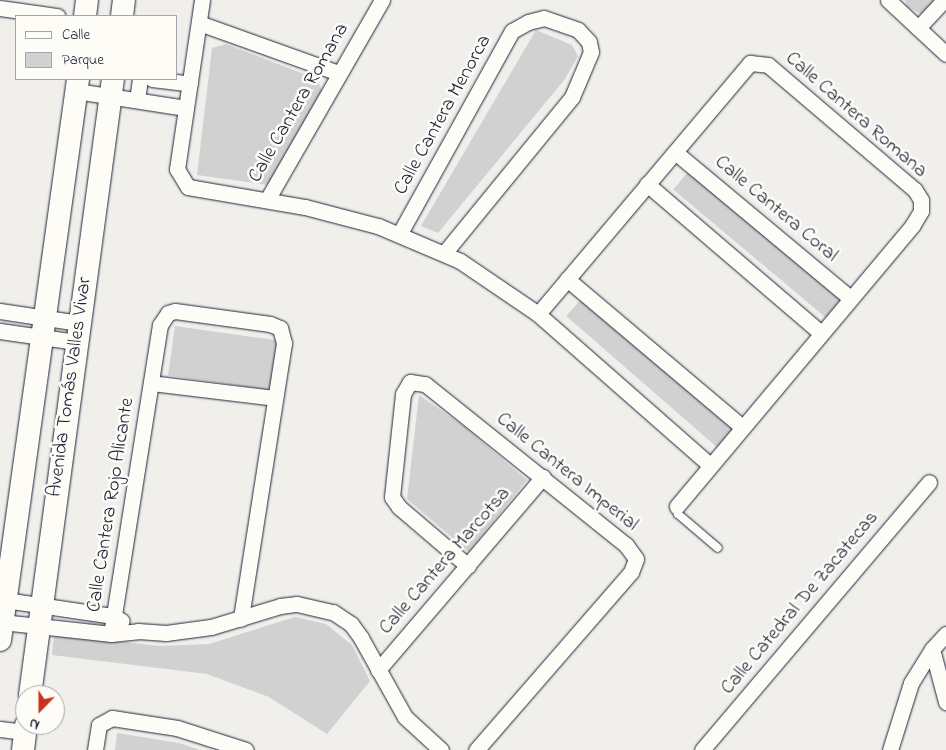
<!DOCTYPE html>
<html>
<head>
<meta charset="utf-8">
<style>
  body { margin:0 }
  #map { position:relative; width:946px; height:750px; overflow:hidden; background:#f0efec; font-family:"Indie Flower",sans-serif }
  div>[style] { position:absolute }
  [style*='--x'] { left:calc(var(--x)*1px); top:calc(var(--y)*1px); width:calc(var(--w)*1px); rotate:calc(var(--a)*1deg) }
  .green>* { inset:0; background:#d2d1d1; transform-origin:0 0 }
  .roads { filter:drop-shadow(0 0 1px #22223b) drop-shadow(0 0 1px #22223b) }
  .lane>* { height:8px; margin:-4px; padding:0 4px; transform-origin:4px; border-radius:4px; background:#fdfcf7 }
  .street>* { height:15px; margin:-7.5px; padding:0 7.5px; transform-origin:7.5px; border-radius:7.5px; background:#fdfcf7 }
  .secondary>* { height:22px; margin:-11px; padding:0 11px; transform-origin:11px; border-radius:11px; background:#fdfcf7 }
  span { translate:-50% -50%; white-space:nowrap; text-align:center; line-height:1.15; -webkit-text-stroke:5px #fdfcf7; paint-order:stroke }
  .street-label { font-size:20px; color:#22223b }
  .legend { position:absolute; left:15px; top:15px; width:162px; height:65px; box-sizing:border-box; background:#fdfcf7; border:1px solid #a5a5ac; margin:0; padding:6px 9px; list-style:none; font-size:15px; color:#22223b }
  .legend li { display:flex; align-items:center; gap:10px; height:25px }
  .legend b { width:25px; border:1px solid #a5a5ac }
  .north { position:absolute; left:15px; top:685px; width:50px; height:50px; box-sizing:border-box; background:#fdfcf7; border:1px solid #a5a5ac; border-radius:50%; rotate:202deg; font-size:14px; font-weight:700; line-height:20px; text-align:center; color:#22223b }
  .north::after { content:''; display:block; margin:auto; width:18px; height:22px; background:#c8321e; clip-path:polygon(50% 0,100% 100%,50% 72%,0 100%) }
</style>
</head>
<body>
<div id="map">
  <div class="green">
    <div style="clip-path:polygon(905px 0,939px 0,921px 14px,908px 7px)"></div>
    <div style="clip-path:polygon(536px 30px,572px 45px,578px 56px,565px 79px,438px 233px,421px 226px)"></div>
    <div style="clip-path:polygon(226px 44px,317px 79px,323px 93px,268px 185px,197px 175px,212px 48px)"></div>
    <div style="left:688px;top:172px;width:202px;height:23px;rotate:40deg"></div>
    <div style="left:582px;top:298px;width:201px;height:24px;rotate:41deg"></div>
    <div style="left:175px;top:326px;width:104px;height:50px;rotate:8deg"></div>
    <div style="clip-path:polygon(419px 395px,465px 427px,527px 480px,469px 552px,407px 499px)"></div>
    <div style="clip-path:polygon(295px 617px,326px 624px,352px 645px,370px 681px,327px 734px,269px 697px,207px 674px,52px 655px,54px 634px,159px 646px,209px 644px)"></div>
    <div style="clip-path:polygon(117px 733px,179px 743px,200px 750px,115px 750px)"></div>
  </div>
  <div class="roads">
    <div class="lane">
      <div style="--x:677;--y:506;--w:8;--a:83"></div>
      <div style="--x:678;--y:514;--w:52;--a:40.4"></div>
    </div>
    <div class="street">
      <div style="--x:202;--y:0;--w:171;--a:98.4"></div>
      <div style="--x:177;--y:169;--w:21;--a:59"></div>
      <div style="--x:188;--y:187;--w:119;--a:9.7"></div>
      <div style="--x:305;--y:207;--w:75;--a:14.6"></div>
      <div style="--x:378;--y:226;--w:89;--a:23.1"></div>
      <div style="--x:460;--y:261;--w:94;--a:34.2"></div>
      <div style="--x:538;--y:314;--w:229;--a:41.3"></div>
      <div style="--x:888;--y:0;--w:79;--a:43"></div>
      <div style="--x:0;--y:8;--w:58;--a:8"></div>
      <div style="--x:199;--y:23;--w:149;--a:19.7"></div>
      <div style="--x:918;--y:28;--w:38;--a:-47"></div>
      <div style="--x:152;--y:79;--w:38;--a:7"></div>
      <div style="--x:76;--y:91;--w:111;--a:8.8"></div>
      <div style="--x:137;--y:100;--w:21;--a:-82"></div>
      <div style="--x:675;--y:152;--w:228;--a:39.8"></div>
      <div style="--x:647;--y:184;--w:229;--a:40.6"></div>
      <div style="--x:267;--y:200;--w:231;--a:-60.1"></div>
      <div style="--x:400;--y:233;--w:231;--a:-61"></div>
      <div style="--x:512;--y:31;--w:18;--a:-29"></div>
      <div style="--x:528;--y:22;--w:16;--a:-14"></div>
      <div style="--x:544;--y:18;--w:36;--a:19"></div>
      <div style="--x:578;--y:30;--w:16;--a:47"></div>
      <div style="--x:589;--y:42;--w:10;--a:79"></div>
      <div style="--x:591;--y:52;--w:49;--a:112.9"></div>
      <div style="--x:572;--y:97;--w:200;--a:129.3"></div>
      <div style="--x:567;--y:279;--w:229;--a:40.2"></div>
      <div style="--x:0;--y:311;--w:80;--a:8.6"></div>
      <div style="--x:538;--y:314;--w:329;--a:-49.8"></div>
      <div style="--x:750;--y:63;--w:18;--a:6"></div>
      <div style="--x:768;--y:65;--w:193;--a:40.4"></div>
      <div style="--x:915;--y:190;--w:12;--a:59"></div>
      <div style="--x:921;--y:200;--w:11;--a:90"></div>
      <div style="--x:921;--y:211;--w:17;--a:121"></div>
      <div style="--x:912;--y:226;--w:366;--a:130"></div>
      <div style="--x:0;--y:331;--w:77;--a:8.2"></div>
      <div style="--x:151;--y:383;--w:125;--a:6.9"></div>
      <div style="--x:468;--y:566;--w:91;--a:-139.5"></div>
      <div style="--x:399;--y:507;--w:12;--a:-125"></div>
      <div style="--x:392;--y:497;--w:104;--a:-83.9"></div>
      <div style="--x:403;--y:394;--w:14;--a:-60"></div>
      <div style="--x:410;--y:382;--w:15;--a:8"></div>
      <div style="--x:425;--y:384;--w:258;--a:38.7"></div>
      <div style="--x:626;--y:545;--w:17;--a:54"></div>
      <div style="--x:636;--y:559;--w:14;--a:111"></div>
      <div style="--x:631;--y:572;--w:236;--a:131"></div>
      <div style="--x:5;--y:600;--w:110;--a:8.4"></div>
      <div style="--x:114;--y:616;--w:9;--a:32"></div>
      <div style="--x:2;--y:622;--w:110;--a:6.3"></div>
      <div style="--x:111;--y:634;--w:27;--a:-6"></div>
      <div style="--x:138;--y:631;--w:28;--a:4"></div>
      <div style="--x:166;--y:633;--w:45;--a:-7.6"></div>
      <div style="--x:211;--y:627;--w:72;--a:-16.9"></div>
      <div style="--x:280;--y:606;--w:17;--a:-7"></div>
      <div style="--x:297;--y:604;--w:37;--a:13"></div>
      <div style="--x:333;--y:612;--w:22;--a:34"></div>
      <div style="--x:351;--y:624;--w:17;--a:54"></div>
      <div style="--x:361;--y:638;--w:90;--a:60.9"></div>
      <div style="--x:405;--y:717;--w:49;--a:42.5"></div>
      <div style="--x:111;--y:634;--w:313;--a:-81"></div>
      <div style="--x:160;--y:325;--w:14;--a:-56"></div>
      <div style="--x:168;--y:313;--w:7;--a:-16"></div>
      <div style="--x:175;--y:311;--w:96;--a:7.8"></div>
      <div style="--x:270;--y:324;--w:11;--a:22"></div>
      <div style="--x:280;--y:328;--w:16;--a:75"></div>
      <div style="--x:284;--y:343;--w:279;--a:98.9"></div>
      <div style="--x:932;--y:649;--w:55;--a:75.2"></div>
      <div style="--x:378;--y:670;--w:254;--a:-49.5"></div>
      <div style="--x:0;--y:729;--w:25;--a:7"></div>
      <div style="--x:95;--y:750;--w:25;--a:-81"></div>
      <div style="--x:99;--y:725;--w:15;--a:-28"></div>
      <div style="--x:112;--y:718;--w:66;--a:8.7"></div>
      <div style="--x:177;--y:728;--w:72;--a:17.7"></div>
      <div style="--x:702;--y:750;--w:351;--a:-49.7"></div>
      <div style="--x:890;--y:750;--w:70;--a:-72.6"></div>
      <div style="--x:911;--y:683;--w:40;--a:-58"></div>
      <div style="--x:932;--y:649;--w:21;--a:-47"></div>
    </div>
    <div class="secondary">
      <div style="--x:85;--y:16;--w:16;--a:-83"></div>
      <div style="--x:122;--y:16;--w:16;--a:-83"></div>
      <div style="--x:0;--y:640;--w:566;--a:-82.08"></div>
      <div style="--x:30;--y:695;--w:622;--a:-82.33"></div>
      <div style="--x:23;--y:750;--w:25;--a:-83"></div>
    </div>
  </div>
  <div class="street-label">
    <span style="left:299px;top:103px;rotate:-60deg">Calle Cantera Romana</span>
    <span style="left:443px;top:115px;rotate:-61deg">Calle Cantera Menorca</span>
    <span style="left:856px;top:115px;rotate:41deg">Calle Cantera Romana</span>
    <span style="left:776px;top:209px;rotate:40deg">Calle Cantera Coral</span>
    <span style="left:70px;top:387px;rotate:-82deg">Avenida Tomás Valles Vivar</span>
    <span style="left:567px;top:472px;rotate:39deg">Calle Cantera Imperial</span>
    <span style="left:111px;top:505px;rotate:-81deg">Calle Cantera Rojo Alicante</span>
    <span style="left:445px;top:561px;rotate:-49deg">Calle Cantera Marcotsa</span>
    <span style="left:800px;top:603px;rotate:-50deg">Calle Catedral De Zacatecas</span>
  </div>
  <ul class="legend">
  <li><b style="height:6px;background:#fdfcf7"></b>Calle</li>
  <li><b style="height:14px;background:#d2d1d1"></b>Parque</li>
  </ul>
  <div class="north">N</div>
</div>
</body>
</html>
